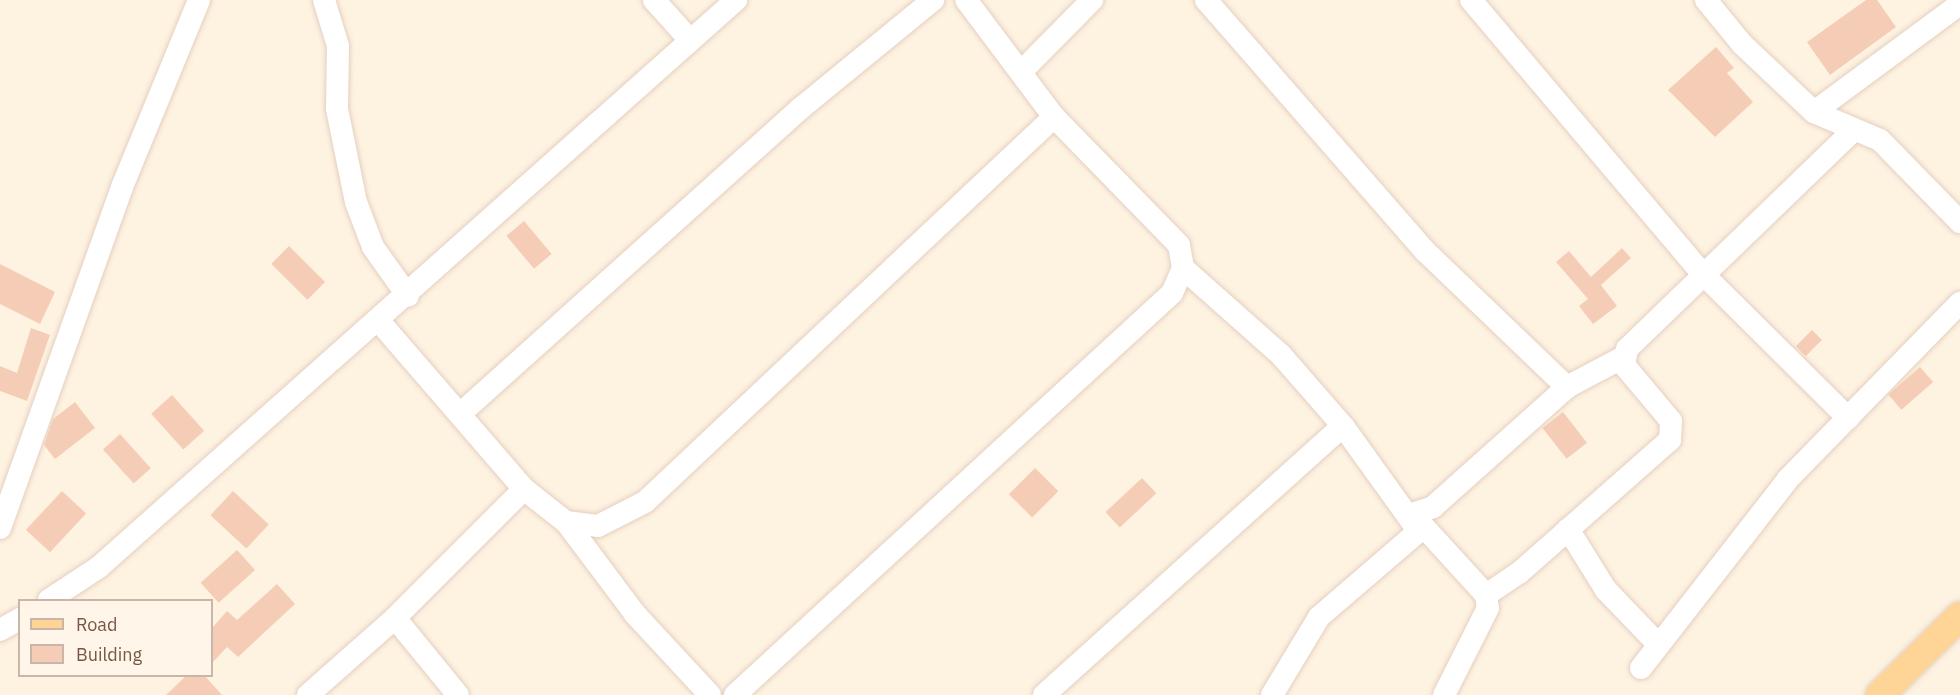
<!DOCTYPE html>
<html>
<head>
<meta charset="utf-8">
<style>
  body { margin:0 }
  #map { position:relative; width:1960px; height:695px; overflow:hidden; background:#fef2e1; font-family:"IBM Plex Sans",sans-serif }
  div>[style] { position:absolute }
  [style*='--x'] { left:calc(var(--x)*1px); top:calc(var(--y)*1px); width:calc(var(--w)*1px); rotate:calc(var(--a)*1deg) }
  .building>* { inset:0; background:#f5cdb6; transform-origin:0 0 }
  .roads { filter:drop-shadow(0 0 2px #e5cfbf) drop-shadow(0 0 2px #e5cfbf) }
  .minor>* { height:22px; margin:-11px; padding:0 11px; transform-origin:11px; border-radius:11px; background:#fff }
  .major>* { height:28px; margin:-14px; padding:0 14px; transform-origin:14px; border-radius:14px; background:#ffd597 }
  span { translate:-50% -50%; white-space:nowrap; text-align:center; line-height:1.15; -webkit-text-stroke:6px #fff6e9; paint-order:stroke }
  .legend { position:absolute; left:18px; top:599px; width:195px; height:78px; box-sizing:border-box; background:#fff6e9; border:2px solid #c9b6a8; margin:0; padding:8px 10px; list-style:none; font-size:18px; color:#775646 }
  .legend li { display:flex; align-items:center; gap:12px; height:30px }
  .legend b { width:30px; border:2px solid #c9b6a8 }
</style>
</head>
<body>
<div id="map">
  <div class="building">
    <div style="clip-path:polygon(1866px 0,1877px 0,1896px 27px,1830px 75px,1807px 42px)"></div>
    <div style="clip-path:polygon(1716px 47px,1734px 68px,1727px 73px,1753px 102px,1715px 137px,1668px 90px)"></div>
    <div style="left:524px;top:221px;width:43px;height:23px;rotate:50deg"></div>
    <div style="left:289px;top:246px;width:51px;height:25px;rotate:45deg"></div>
    <div style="clip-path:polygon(1622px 248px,1631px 258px,1601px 285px,1617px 306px,1593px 324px,1579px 306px,1588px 299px,1556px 262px,1569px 251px,1591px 277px)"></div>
    <div style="clip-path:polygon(0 264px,55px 292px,40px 324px,0 304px)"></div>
    <div style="clip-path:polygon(31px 328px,50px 335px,27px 401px,0 391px,0 366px,17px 373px)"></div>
    <div style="left:1812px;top:330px;width:14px;height:23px;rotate:45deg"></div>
    <div style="left:1920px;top:367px;width:20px;height:42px;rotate:49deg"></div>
    <div style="left:172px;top:395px;width:48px;height:28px;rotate:48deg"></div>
    <div style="clip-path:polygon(75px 402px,95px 428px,55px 459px,44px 445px,53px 419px)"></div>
    <div style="left:1563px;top:412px;width:39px;height:26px;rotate:52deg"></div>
    <div style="left:120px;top:434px;width:46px;height:23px;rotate:48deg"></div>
    <div style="left:1035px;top:468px;width:33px;height:37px;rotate:45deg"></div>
    <div style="left:1142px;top:478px;width:21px;height:50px;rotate:47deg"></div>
    <div style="left:62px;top:491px;width:33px;height:53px;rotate:43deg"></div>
    <div style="left:233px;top:491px;width:49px;height:33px;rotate:43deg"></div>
    <div style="left:237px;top:550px;width:27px;height:49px;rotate:48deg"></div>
    <div style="clip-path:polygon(277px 584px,295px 604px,238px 657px,227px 647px,212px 663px,212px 628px,227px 611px,237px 620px)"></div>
    <div style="clip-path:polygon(187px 675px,204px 675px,222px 695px,166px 695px)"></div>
  </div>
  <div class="roads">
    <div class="minor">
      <div style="--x:324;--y:0;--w:48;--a:73.1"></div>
      <div style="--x:338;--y:46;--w:63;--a:90.9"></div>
      <div style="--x:337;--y:109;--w:95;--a:78.5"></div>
      <div style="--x:356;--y:202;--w:48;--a:69.3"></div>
      <div style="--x:373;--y:247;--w:60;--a:54.5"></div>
      <div style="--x:654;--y:0;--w:54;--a:48"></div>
      <div style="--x:1206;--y:0;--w:333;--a:48.9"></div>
      <div style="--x:1425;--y:251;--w:197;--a:43.8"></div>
      <div style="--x:1471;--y:0;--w:358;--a:49.8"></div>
      <div style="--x:1702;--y:273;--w:206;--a:44.8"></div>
      <div style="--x:1706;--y:0;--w:57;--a:50.7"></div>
      <div style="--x:1742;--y:44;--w:99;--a:43.4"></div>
      <div style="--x:1814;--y:112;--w:72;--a:23"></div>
      <div style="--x:1880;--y:140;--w:115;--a:45.7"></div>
      <div style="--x:1022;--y:71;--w:100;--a:-45.4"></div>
      <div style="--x:1814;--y:112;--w:182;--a:-36.5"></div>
      <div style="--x:1183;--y:268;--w:131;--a:41.6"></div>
      <div style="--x:1281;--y:355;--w:94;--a:48.9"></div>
      <div style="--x:1343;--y:426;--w:127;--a:54.3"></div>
      <div style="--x:378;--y:320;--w:223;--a:49.2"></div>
      <div style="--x:460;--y:414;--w:458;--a:-41.9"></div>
      <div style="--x:801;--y:108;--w:171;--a:-39.3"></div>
      <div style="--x:1413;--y:515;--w:108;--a:47.6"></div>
      <div style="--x:566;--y:522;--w:115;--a:53.1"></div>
      <div style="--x:635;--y:614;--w:110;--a:47.2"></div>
      <div style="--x:0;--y:528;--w:362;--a:-70.3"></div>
      <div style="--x:122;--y:187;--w:202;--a:-67.6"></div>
      <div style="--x:1568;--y:529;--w:72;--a:58.1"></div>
      <div style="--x:1606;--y:590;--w:76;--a:46.1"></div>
      <div style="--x:49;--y:600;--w:60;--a:-33.4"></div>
      <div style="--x:99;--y:567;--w:853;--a:-41.67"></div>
      <div style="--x:395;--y:618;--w:99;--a:50.7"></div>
      <div style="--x:0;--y:630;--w:23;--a:-29"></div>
      <div style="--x:1641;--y:668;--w:239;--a:-52.1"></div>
      <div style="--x:1788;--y:479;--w:246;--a:-45.7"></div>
      <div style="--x:308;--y:695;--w:116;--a:-41.5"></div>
      <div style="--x:395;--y:618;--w:182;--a:-45"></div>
      <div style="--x:524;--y:489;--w:53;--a:38.2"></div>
      <div style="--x:566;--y:522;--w:32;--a:7"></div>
      <div style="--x:598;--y:526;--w:53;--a:-27.1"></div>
      <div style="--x:645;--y:502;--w:562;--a:-43.27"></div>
      <div style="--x:735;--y:695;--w:594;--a:-42.61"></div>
      <div style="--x:1172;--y:293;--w:27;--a:-66"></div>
      <div style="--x:1183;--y:268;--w:23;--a:-100"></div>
      <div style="--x:1179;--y:245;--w:179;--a:-134.3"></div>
      <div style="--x:1054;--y:117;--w:146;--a:-126.9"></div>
      <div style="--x:1044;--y:695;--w:402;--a:-42"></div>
      <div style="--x:1272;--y:695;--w:91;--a:-58.9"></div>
      <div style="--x:1319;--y:617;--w:132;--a:-40.7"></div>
      <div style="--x:1419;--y:531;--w:18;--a:-112"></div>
      <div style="--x:1412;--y:514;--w:22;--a:-18"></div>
      <div style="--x:1433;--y:507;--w:180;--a:-41.8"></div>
      <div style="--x:1567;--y:387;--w:62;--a:-27.8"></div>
      <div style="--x:1444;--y:695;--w:97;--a:-63.2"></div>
      <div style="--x:1488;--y:608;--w:13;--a:-99"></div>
      <div style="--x:1486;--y:595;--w:40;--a:-34"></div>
      <div style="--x:1519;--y:573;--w:201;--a:-41.4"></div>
      <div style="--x:1670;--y:440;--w:19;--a:-87"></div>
      <div style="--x:1671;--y:421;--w:73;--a:-130"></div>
      <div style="--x:1624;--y:365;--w:16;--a:-79"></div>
      <div style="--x:1627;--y:349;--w:314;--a:-44"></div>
    </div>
    <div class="major">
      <div style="--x:1880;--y:695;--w:112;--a:-44.6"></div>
    </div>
  </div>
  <ul class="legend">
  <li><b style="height:8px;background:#ffd597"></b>Road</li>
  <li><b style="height:16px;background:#f5cdb6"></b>Building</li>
  </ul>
</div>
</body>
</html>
